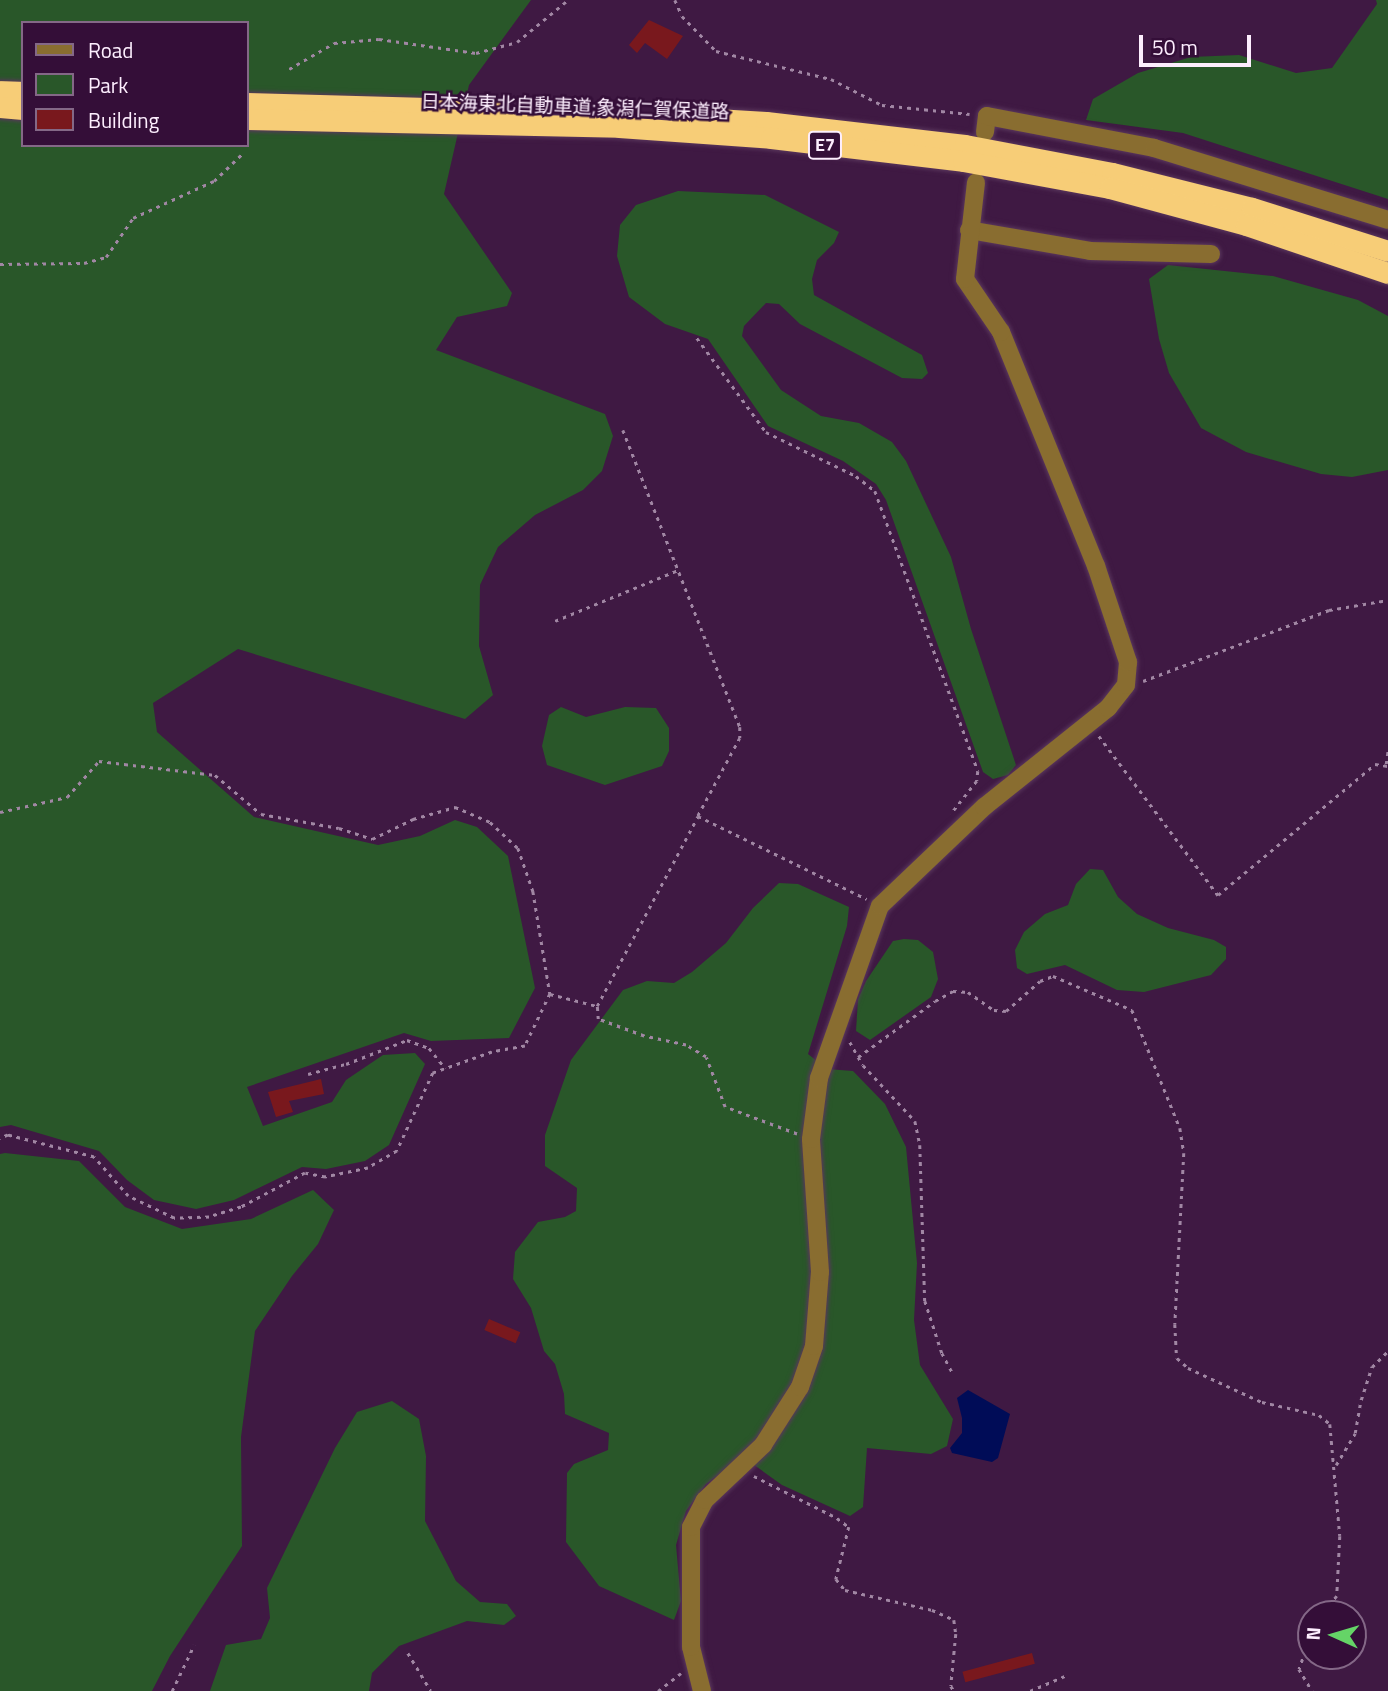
<!DOCTYPE html>
<html>
<head>
<meta charset="utf-8">
<style>
  body { margin:0 }
  #map { position:relative; width:1388px; height:1691px; overflow:hidden; background:#3f1943; font-family:"Titillium Web","Noto Sans JP",sans-serif }
  div>[style] { position:absolute }
  [style*='--x'] { left:calc(var(--x)*1px); top:calc(var(--y)*1px); width:calc(var(--w)*1px); rotate:calc(var(--a)*1deg) }
  .green>* { inset:0; background:#295729 }
  .water>* { inset:0; background:#000c57 }
  .building>* { inset:0; background:#79181d; transform-origin:0 0 }
  .path>* { height:2.5px; margin-top:-1.25px; transform-origin:0; background:repeating-linear-gradient(90deg,#a187a4 0 3.5px,transparent 0 8.5px) }
  .roads { filter:drop-shadow(0 0 2px #5a375d) drop-shadow(0 0 2px #5a375d) }
  .minor>* { height:18px; margin:-9px; padding:0 9px; transform-origin:9px; border-radius:9px; background:#896d30 }
  .highway>* { height:21px; margin:-10.5px; padding:0 10.5px; transform-origin:10.5px; border-radius:10.5px; background:#f7cd77 }
  span { translate:-50% -50%; white-space:nowrap; text-align:center; line-height:1.15; -webkit-text-stroke:5px #340e38; paint-order:stroke }
  .shield-label span { padding:2px 5px; background:#340e38; border:2px solid; border-radius:5px; -webkit-text-stroke-width:0 }
  .shield-label { font-size:18px; color:#fdeefe; font-weight:700 }
  .street-label { font-size:19px; color:#fdeefe }
  .legend { position:absolute; left:21px; top:21px; width:228px; height:126px; box-sizing:border-box; background:#340e38; border:2px solid #846887; margin:0; padding:9px 12px; list-style:none; font-size:21px; color:#fdeefe }
  .legend li { display:flex; align-items:center; gap:14px; height:35px }
  .legend b { width:35px; border:2px solid #846887 }
  .north { position:absolute; left:1297px; top:1600px; width:70px; height:70px; box-sizing:border-box; background:#340e38; border:2px solid #846887; border-radius:50%; rotate:274deg; font-size:19px; font-weight:700; line-height:28px; text-align:center; color:#fdeefe }
  .north::after { content:''; display:block; margin:auto; width:24px; height:32px; background:#65d467; clip-path:polygon(50% 0,100% 100%,50% 72%,0 100%) }
  .scale { position:absolute; left:1139px; top:35px; width:112px; height:32px; box-sizing:border-box; border:4px solid #fdeefe; border-top:0; padding-left:9px; font-size:21px; line-height:24px; white-space:nowrap; color:#fdeefe; -webkit-text-stroke:5px #340e38; paint-order:stroke }
</style>
</head>
<body>
<div id="map">
  <div class="green">
    <div style="clip-path:polygon(evenodd,0 0,531px 0,469px 85px,444px 194px,512px 293px,507px 306px,457px 317px,436px 350px,605px 414px,613px 436px,602px 471px,583px 490px,535px 515px,498px 547px,480px 585px,479px 646px,493px 695px,465px 719px,238px 649px,153px 703px,157px 732px,254px 817px,378px 845px,420px 836px,455px 820px,477px 827px,508px 856px,535px 988px,509px 1038px,431px 1041px,404px 1033px,247px 1087px,263px 1126px,332px 1102px,346px 1080px,383px 1055px,415px 1053px,425px 1064px,389px 1145px,365px 1161px,326px 1169px,302px 1167px,234px 1200px,196px 1209px,154px 1200px,127px 1180px,99px 1151px,11px 1125px,0 1127px,0 0,23px 23px,247px 23px,247px 145px,23px 145px,23px 23px)"></div>
    <div style="clip-path:polygon(1376px 0,1388px 0,1388px 199px,1183px 133px,1086px 120px,1093px 99px,1138px 73px,1191px 57px,1239px 55px,1296px 73px,1332px 68px,1377px 4px)"></div>
    <div style="clip-path:polygon(678px 191px,765px 195px,839px 232px,834px 243px,817px 260px,812px 279px,814px 295px,922px 355px,928px 373px,922px 379px,902px 378px,800px 324px,779px 304px,766px 303px,744px 326px,742px 336px,781px 390px,821px 416px,859px 423px,892px 442px,906px 461px,951px 557px,971px 629px,1016px 765px,1008px 775px,993px 779px,983px 772px,886px 500px,876px 484px,843px 461px,768px 426px,708px 339px,665px 324px,629px 297px,617px 256px,620px 225px,636px 205px)"></div>
    <div style="clip-path:polygon(1168px 265px,1273px 276px,1358px 300px,1388px 316px,1388px 470px,1352px 477px,1321px 474px,1246px 452px,1201px 428px,1169px 373px,1159px 339px,1149px 279px)"></div>
    <div style="clip-path:polygon(561px 707px,586px 717px,625px 707px,656px 708px,669px 728px,669px 751px,662px 766px,605px 785px,547px 765px,542px 746px,549px 715px)"></div>
    <div style="clip-path:polygon(1090px 869px,1103px 870px,1118px 897px,1137px 914px,1168px 928px,1214px 940px,1226px 947px,1226px 959px,1211px 975px,1144px 992px,1117px 990px,1065px 965px,1027px 974px,1017px 968px,1015px 950px,1024px 932px,1045px 914px,1068px 905px,1076px 884px)"></div>
    <div style="clip-path:polygon(779px 883px,798px 884px,849px 907px,847px 926px,808px 1054px,827px 1069px,853px 1071px,885px 1104px,906px 1147px,917px 1263px,914px 1320px,920px 1365px,953px 1419px,947px 1446px,931px 1454px,867px 1448px,863px 1507px,850px 1516px,782px 1485px,743px 1457px,706px 1484px,686px 1511px,676px 1545px,681px 1601px,674px 1620px,599px 1586px,566px 1542px,567px 1473px,574px 1464px,608px 1450px,609px 1433px,565px 1414px,564px 1394px,555px 1364px,544px 1351px,531px 1308px,513px 1279px,515px 1252px,538px 1222px,565px 1217px,576px 1211px,577px 1188px,545px 1166px,545px 1135px,571px 1060px,623px 990px,647px 981px,674px 983px,692px 972px,726px 943px,753px 908px)"></div>
    <div style="clip-path:polygon(904px 939px,918px 940px,933px 952px,938px 979px,931px 997px,870px 1040px,856px 1031px,858px 999px,866px 981px,893px 941px)"></div>
    <div style="clip-path:polygon(5px 1153px,79px 1161px,125px 1207px,182px 1229px,251px 1219px,313px 1190px,334px 1210px,318px 1244px,292px 1276px,255px 1331px,241px 1437px,242px 1546px,170px 1656px,152px 1691px,0 1691px,0 1154px)"></div>
    <div style="clip-path:polygon(392px 1401px,419px 1419px,426px 1456px,425px 1521px,456px 1581px,480px 1602px,507px 1604px,516px 1616px,504px 1625px,467px 1621px,399px 1646px,372px 1673px,369px 1691px,210px 1691px,226px 1645px,261px 1639px,270px 1618px,267px 1588px,335px 1448px,357px 1412px)"></div>
  </div>
  <div class="water">
    <div style="clip-path:polygon(968px 1390px,1010px 1414px,998px 1458px,992px 1462px,952px 1453px,950px 1448px,962px 1433px,962px 1418px,957px 1398px)"></div>
  </div>
  <div class="building">
    <div style="clip-path:polygon(649px 20px,683px 36px,667px 59px,645px 43px,637px 53px,629px 45px)"></div>
    <div style="clip-path:polygon(321px 1079px,324px 1094px,289px 1101px,293px 1112px,276px 1117px,268px 1092px)"></div>
    <div style="left:489px;top:1319px;width:34px;height:12px;rotate:23deg"></div>
    <div style="left:1032px;top:1653px;width:11px;height:72px;rotate:75deg"></div>
  </div>
  <div class="path">
    <div style="--x:675;--y:0;--w:17;--a:66"></div>
    <div style="--x:682;--y:16;--w:49;--a:45.8"></div>
    <div style="--x:716;--y:51;--w:118;--a:13.7"></div>
    <div style="--x:831;--y:79;--w:57;--a:27"></div>
    <div style="--x:882;--y:105;--w:88;--a:5.8"></div>
    <div style="--x:289;--y:69;--w:52;--a:-30"></div>
    <div style="--x:334;--y:43;--w:45;--a:-5.1"></div>
    <div style="--x:379;--y:39;--w:98;--a:8.2"></div>
    <div style="--x:476;--y:53;--w:42;--a:-15"></div>
    <div style="--x:517;--y:42;--w:66;--a:-39.5"></div>
    <div style="--x:0;--y:264;--w:84;--a:-0.7"></div>
    <div style="--x:84;--y:263;--w:23;--a:-15"></div>
    <div style="--x:106;--y:257;--w:47;--a:-55.3"></div>
    <div style="--x:133;--y:218;--w:89;--a:-24.6"></div>
    <div style="--x:214;--y:181;--w:39;--a:-44"></div>
    <div style="--x:697;--y:338;--w:117;--a:53.7"></div>
    <div style="--x:766;--y:432;--w:100;--a:26.1"></div>
    <div style="--x:856;--y:476;--w:24;--a:38"></div>
    <div style="--x:875;--y:491;--w:298;--a:69.8"></div>
    <div style="--x:978;--y:771;--w:10;--a:96"></div>
    <div style="--x:977;--y:781;--w:42;--a:128.2"></div>
    <div style="--x:623;--y:430;--w:319;--a:68.5"></div>
    <div style="--x:740;--y:727;--w:11;--a:90"></div>
    <div style="--x:740;--y:738;--w:89;--a:118.3"></div>
    <div style="--x:555;--y:621;--w:133;--a:-22.5"></div>
    <div style="--x:1143;--y:681;--w:199;--a:-20.9"></div>
    <div style="--x:1329;--y:610;--w:60;--a:-9.6"></div>
    <div style="--x:1099;--y:736;--w:199;--a:53.2"></div>
    <div style="--x:1218;--y:895;--w:204;--a:-39.8"></div>
    <div style="--x:1375;--y:764;--w:13;--a:9"></div>
    <div style="--x:1386;--y:764;--w:14;--a:-82"></div>
    <div style="--x:0;--y:812;--w:69;--a:-12.6"></div>
    <div style="--x:67;--y:797;--w:48;--a:-48.4"></div>
    <div style="--x:99;--y:761;--w:117;--a:6.9"></div>
    <div style="--x:215;--y:775;--w:60;--a:40.3"></div>
    <div style="--x:261;--y:814;--w:79;--a:10.2"></div>
    <div style="--x:339;--y:828;--w:35;--a:18"></div>
    <div style="--x:372;--y:839;--w:46;--a:-26"></div>
    <div style="--x:413;--y:819;--w:44;--a:-15.9"></div>
    <div style="--x:455;--y:807;--w:38;--a:23"></div>
    <div style="--x:490;--y:822;--w:38;--a:43"></div>
    <div style="--x:518;--y:848;--w:46;--a:70.8"></div>
    <div style="--x:533;--y:891;--w:104;--a:80.6"></div>
    <div style="--x:550;--y:994;--w:58;--a:115.7"></div>
    <div style="--x:525;--y:1046;--w:34;--a:170"></div>
    <div style="--x:492;--y:1052;--w:63;--a:160.4"></div>
    <div style="--x:433;--y:1073;--w:86;--a:114.8"></div>
    <div style="--x:397;--y:1151;--w:34;--a:150"></div>
    <div style="--x:368;--y:1168;--w:44;--a:168.2"></div>
    <div style="--x:325;--y:1177;--w:20;--a:-169"></div>
    <div style="--x:305;--y:1173;--w:72;--a:152"></div>
    <div style="--x:241;--y:1207;--w:34;--a:163"></div>
    <div style="--x:209;--y:1217;--w:35;--a:178"></div>
    <div style="--x:174;--y:1218;--w:51;--a:-154.4"></div>
    <div style="--x:128;--y:1196;--w:52;--a:-131.1"></div>
    <div style="--x:94;--y:1157;--w:89;--a:-165.7"></div>
    <div style="--x:8;--y:1135;--w:9;--a:159"></div>
    <div style="--x:550;--y:994;--w:49;--a:14.3"></div>
    <div style="--x:850;--y:1042;--w:26;--a:61"></div>
    <div style="--x:863;--y:1065;--w:76;--a:47.1"></div>
    <div style="--x:915;--y:1121;--w:25;--a:78"></div>
    <div style="--x:920;--y:1145;--w:156;--a:88.2"></div>
    <div style="--x:925;--y:1301;--w:55;--a:71.9"></div>
    <div style="--x:942;--y:1353;--w:21;--a:62"></div>
    <div style="--x:858;--y:1057;--w:95;--a:-36"></div>
    <div style="--x:935;--y:1001;--w:21;--a:-29"></div>
    <div style="--x:953;--y:991;--w:15;--a:4"></div>
    <div style="--x:968;--y:992;--w:32;--a:35"></div>
    <div style="--x:994;--y:1010;--w:12;--a:5"></div>
    <div style="--x:1006;--y:1011;--w:45;--a:-41.4"></div>
    <div style="--x:1040;--y:981;--w:14;--a:-21"></div>
    <div style="--x:1053;--y:976;--w:86;--a:23.3"></div>
    <div style="--x:1132;--y:1010;--w:127;--a:67.9"></div>
    <div style="--x:1180;--y:1128;--w:25;--a:81"></div>
    <div style="--x:1184;--y:1153;--w:171;--a:93"></div>
    <div style="--x:1175;--y:1324;--w:34;--a:87"></div>
    <div style="--x:1177;--y:1358;--w:15;--a:42"></div>
    <div style="--x:1188;--y:1368;--w:81;--a:24.7"></div>
    <div style="--x:1262;--y:1402;--w:58;--a:12.8"></div>
    <div style="--x:1319;--y:1415;--w:14;--a:39"></div>
    <div style="--x:1330;--y:1424;--w:112;--a:84.9"></div>
    <div style="--x:1340;--y:1536;--w:60;--a:92.9"></div>
    <div style="--x:1337;--y:1596;--w:23;--a:130"></div>
    <div style="--x:308;--y:1074;--w:39;--a:-15"></div>
    <div style="--x:346;--y:1064;--w:66;--a:-21.5"></div>
    <div style="--x:407;--y:1040;--w:23;--a:20"></div>
    <div style="--x:429;--y:1048;--w:26;--a:51"></div>
    <div style="--x:797;--y:1134;--w:77;--a:-159.4"></div>
    <div style="--x:725;--y:1107;--w:53;--a:-110.8"></div>
    <div style="--x:706;--y:1057;--w:23;--a:-149"></div>
    <div style="--x:686;--y:1045;--w:43;--a:-167.9"></div>
    <div style="--x:644;--y:1036;--w:49;--a:-159.7"></div>
    <div style="--x:598;--y:1019;--w:13;--a:-94"></div>
    <div style="--x:597;--y:1006;--w:215;--a:-62"></div>
    <div style="--x:698;--y:816;--w:188;--a:26.2"></div>
    <div style="--x:1336;--y:1465;--w:37;--a:-59"></div>
    <div style="--x:1355;--y:1433;--w:34;--a:-80"></div>
    <div style="--x:1361;--y:1400;--w:35;--a:-72"></div>
    <div style="--x:1372;--y:1367;--w:23;--a:-45"></div>
    <div style="--x:754;--y:1476;--w:93;--a:26.8"></div>
    <div style="--x:837;--y:1518;--w:15;--a:37"></div>
    <div style="--x:849;--y:1527;--w:54;--a:104"></div>
    <div style="--x:836;--y:1579;--w:14;--a:51"></div>
    <div style="--x:845;--y:1590;--w:89;--a:12.9"></div>
    <div style="--x:932;--y:1610;--w:24;--a:24"></div>
    <div style="--x:954;--y:1620;--w:14;--a:82"></div>
    <div style="--x:956;--y:1634;--w:52;--a:95.5"></div>
    <div style="--x:951;--y:1686;--w:6;--a:59"></div>
    <div style="--x:1311;--y:1635;--w:36;--a:109"></div>
    <div style="--x:1299;--y:1669;--w:26;--a:59"></div>
    <div style="--x:408;--y:1653;--w:44;--a:58.8"></div>
    <div style="--x:172;--y:1691;--w:51;--a:-64.4"></div>
    <div style="--x:658;--y:1691;--w:29;--a:-38"></div>
    <div style="--x:1030;--y:1691;--w:40;--a:-23.4"></div>
  </div>
  <div class="roads">
    <div class="minor">
      <div style="--x:985;--y:132;--w:16;--a:-83"></div>
      <div style="--x:987;--y:116;--w:170;--a:10.8"></div>
      <div style="--x:1154;--y:148;--w:245;--a:17.1"></div>
      <div style="--x:969;--y:230;--w:123;--a:9.8"></div>
      <div style="--x:1090;--y:251;--w:121;--a:1.4"></div>
      <div style="--x:702;--y:1691;--w:45;--a:-104"></div>
      <div style="--x:691;--y:1647;--w:120;--a:-90"></div>
      <div style="--x:691;--y:1527;--w:30;--a:-63"></div>
      <div style="--x:705;--y:1500;--w:80;--a:-43.5"></div>
      <div style="--x:763;--y:1445;--w:69;--a:-57.5"></div>
      <div style="--x:800;--y:1387;--w:43;--a:-71.1"></div>
      <div style="--x:814;--y:1346;--w:74;--a:-85.4"></div>
      <div style="--x:820;--y:1272;--w:133;--a:-93.9"></div>
      <div style="--x:811;--y:1139;--w:62;--a:-82.5"></div>
      <div style="--x:819;--y:1078;--w:182;--a:-70.5"></div>
      <div style="--x:880;--y:906;--w:144;--a:-43.6"></div>
      <div style="--x:984;--y:807;--w:159;--a:-38.6"></div>
      <div style="--x:1108;--y:708;--w:29;--a:-52"></div>
      <div style="--x:1126;--y:685;--w:23;--a:-85"></div>
      <div style="--x:1128;--y:662;--w:101;--a:-108.4"></div>
      <div style="--x:1096;--y:566;--w:253;--a:-112.1"></div>
      <div style="--x:1001;--y:332;--w:64;--a:-124.2"></div>
      <div style="--x:965;--y:279;--w:97;--a:-83.5"></div>
    </div>
    <div class="highway">
      <div style="--x:0;--y:91;--w:23;--a:2"></div>
      <div style="--x:247;--y:103;--w:257;--a:1.6"></div>
      <div style="--x:0;--y:107;--w:23;--a:5"></div>
      <div style="--x:683;--y:117;--w:83;--a:3.4"></div>
      <div style="--x:766;--y:122;--w:200;--a:6.6"></div>
      <div style="--x:965;--y:145;--w:150;--a:10.8"></div>
      <div style="--x:1112;--y:173;--w:144;--a:14"></div>
      <div style="--x:1252;--y:208;--w:143;--a:17.5"></div>
      <div style="--x:247;--y:119;--w:372;--a:1.2"></div>
      <div style="--x:619;--y:127;--w:152;--a:4.1"></div>
      <div style="--x:771;--y:138;--w:193;--a:6.8"></div>
      <div style="--x:963;--y:161;--w:149;--a:10.4"></div>
      <div style="--x:1110;--y:188;--w:141;--a:15.2"></div>
      <div style="--x:1246;--y:225;--w:150;--a:18.7"></div>
    </div>
  </div>
  <div class="shield-label">
    <span style="left:825px;top:145px">E7</span>
  </div>
  <div class="street-label">
    <span style="left:575px;top:106px;rotate:2deg">日本海東北自動車道;象潟仁賀保道路</span>
  </div>
  <ul class="legend">
  <li><b style="height:9px;background:#896d30"></b>Road</li>
  <li><b style="height:19px;background:#295729"></b>Park</li>
  <li><b style="height:19px;background:#79181d"></b>Building</li>
  </ul>
  <div class="north">N</div>
  <div class="scale">50 m</div>
</div>
</body>
</html>
